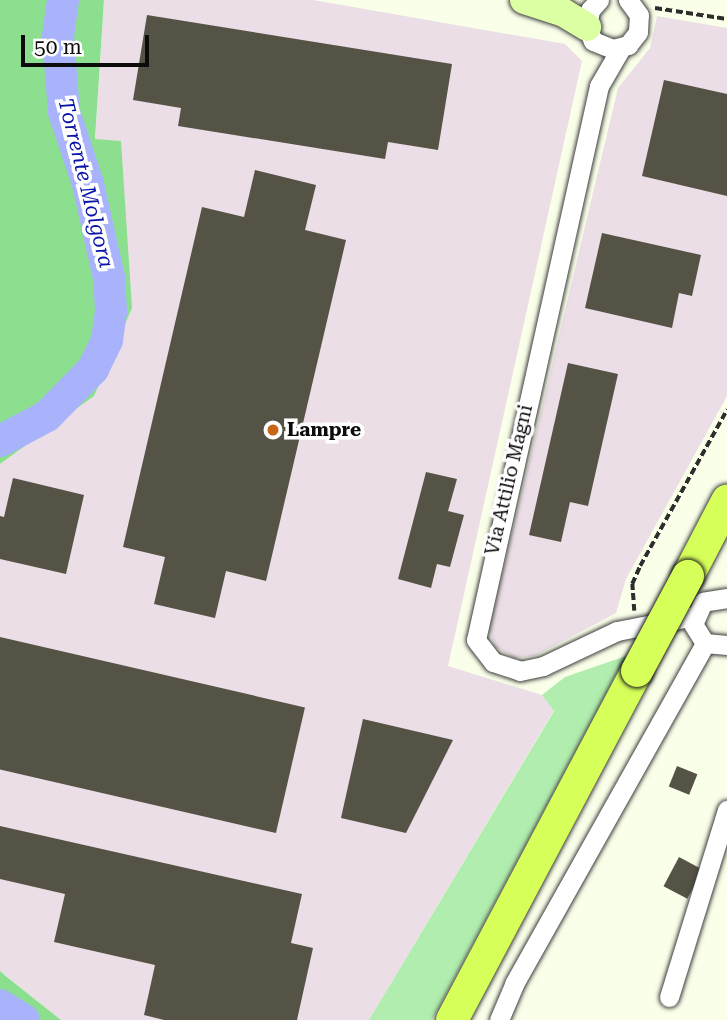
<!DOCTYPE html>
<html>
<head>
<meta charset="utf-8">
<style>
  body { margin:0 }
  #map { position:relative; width:727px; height:1020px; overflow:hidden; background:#f9ffe9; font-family:"Roboto Serif",serif }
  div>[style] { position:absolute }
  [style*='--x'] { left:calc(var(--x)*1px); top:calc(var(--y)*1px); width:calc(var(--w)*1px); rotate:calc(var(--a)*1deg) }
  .industrial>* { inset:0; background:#ebdee6 }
  .green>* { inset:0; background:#b1edaf }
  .forest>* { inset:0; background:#8ddf90 }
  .river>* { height:32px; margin:-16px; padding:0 16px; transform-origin:16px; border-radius:16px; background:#a8b3fc }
  .building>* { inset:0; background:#555346; transform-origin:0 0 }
  .path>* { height:3.5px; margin-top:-1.75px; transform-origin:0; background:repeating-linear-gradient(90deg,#2d2d2d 0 7px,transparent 0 10.5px) }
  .roads { filter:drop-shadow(0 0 2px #3e3e3e) drop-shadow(0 0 2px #3e3e3e) }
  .minor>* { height:19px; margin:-9.5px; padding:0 9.5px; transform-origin:9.5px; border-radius:9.5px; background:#fff }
  .secondary>* { height:28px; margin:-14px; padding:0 14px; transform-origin:14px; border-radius:14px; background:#dcffa4 }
  .primary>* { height:32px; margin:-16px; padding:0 16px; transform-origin:16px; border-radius:16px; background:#d6ff59 }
  .bridges { filter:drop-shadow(0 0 2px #1c1c1c) drop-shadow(0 0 2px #1c1c1c) }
  .primary-bridge>* { height:32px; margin:-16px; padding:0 16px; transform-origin:16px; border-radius:16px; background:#d6ff59 }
  .dots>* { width:19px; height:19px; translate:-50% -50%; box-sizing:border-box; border:4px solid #fff; border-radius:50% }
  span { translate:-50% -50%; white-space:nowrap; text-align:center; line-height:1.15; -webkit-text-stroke:7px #fff; paint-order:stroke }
  .poi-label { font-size:19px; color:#0b0b0b; font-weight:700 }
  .left { translate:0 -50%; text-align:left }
  .street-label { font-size:19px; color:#0b0b0b }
  .water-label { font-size:21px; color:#0914a8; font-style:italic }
  .scale { position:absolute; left:21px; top:35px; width:128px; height:32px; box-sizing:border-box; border:4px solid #0b0b0b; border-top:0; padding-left:9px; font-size:21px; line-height:24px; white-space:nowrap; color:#0b0b0b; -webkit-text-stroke:5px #fff; paint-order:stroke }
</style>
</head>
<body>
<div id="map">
  <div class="industrial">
    <div style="clip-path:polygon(104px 0,313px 0,565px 44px,582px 61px,448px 666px,542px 695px,554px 710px,369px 1020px,61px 1020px,0 971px,0 464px,94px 396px,121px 141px,95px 140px)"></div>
    <div style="clip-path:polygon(657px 16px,727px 28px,727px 396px,626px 579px,616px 613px,535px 656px,514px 658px,495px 647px,489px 630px,618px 88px,650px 48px)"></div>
  </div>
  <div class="green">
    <div style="clip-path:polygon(626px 656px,432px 1020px,369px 1020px,554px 711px,542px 695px,565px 677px)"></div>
  </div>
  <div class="forest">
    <div style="clip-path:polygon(0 0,104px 0,95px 139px,121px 141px,132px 308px,94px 396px,0 464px)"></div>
    <div style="clip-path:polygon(0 971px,7px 977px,61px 1020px,0 1020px)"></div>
  </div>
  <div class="river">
    <div style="--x:0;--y:441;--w:53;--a:-28"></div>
    <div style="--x:47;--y:416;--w:66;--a:-45.6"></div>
    <div style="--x:93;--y:369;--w:32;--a:-64"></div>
    <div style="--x:107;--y:340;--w:29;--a:-82"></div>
    <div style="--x:111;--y:311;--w:33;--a:-93"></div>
    <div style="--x:109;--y:278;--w:96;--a:-102.6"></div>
    <div style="--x:88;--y:184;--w:76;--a:-108.4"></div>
    <div style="--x:64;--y:112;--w:76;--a:-94.5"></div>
    <div style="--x:58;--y:36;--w:36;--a:-82"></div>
    <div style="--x:0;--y:1005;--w:28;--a:32"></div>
  </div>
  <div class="building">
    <div style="clip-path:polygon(147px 15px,452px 64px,438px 150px,388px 142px,385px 159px,178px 126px,181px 108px,133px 100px)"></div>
    <div style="clip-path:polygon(664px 80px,727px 94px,727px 196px,642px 176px)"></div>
    <div style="clip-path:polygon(255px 170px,316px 185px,305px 230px,346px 240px,266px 581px,226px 571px,215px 618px,154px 604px,165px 557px,123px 547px,202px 207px,244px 217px)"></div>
    <div style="clip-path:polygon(602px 233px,701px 255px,692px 296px,679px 293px,672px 328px,585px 308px)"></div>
    <div style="clip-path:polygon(568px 363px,618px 374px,588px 506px,570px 502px,561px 542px,529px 535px)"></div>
    <div style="clip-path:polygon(426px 472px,457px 479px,448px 511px,464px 515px,450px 567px,437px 564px,431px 588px,398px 579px)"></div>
    <div style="clip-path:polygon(13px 478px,84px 495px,66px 574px,0 559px,0 516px,4px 517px)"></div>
    <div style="left:0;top:637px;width:313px;height:129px;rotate:13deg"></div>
    <div style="clip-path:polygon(363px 719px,453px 740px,406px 833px,341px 818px)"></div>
    <div style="left:677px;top:766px;width:22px;height:22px;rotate:22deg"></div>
    <div style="clip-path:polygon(0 826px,302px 894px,291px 943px,313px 948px,297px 1020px,164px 1020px,144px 1015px,155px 965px,54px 942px,65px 894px,0 879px)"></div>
    <div style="left:679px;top:857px;width:27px;height:33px;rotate:28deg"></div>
  </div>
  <div class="path">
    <div style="--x:655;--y:8;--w:73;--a:8.7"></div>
    <div style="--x:634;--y:611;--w:27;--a:-94"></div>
    <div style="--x:632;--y:584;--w:20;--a:-66"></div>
    <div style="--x:640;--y:566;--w:179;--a:-60.9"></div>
  </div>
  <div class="roads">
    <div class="minor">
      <div style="--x:599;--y:0;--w:13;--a:132"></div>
      <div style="--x:590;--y:10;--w:17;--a:100"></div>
      <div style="--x:587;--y:27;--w:15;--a:67"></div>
      <div style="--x:593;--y:41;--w:22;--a:22"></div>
      <div style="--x:613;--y:49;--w:16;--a:-15"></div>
      <div style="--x:628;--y:45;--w:16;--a:-52"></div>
      <div style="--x:638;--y:32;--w:17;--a:-87"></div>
      <div style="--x:639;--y:15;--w:19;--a:-126"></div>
      <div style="--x:621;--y:48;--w:44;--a:120.1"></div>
      <div style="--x:599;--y:86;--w:567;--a:102.52"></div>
      <div style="--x:476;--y:640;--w:28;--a:52"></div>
      <div style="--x:493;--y:662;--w:28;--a:18"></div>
      <div style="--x:520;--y:671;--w:24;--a:-12"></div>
      <div style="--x:543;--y:666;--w:82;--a:-25.3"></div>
      <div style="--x:617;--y:631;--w:78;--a:-11"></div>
      <div style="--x:727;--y:598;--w:24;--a:171"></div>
      <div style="--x:703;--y:602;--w:24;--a:114"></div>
      <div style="--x:693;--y:624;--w:22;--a:58"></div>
      <div style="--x:705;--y:643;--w:22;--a:5"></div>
      <div style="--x:669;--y:997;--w:196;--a:-72.8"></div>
      <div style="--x:499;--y:1020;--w:39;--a:-67"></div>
      <div style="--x:514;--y:984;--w:391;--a:-60.7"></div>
    </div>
    <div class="secondary">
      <div style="--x:524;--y:0;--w:42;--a:18"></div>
      <div style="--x:564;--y:13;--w:27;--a:31"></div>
    </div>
    <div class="primary">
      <div style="--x:688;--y:576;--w:85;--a:-62.5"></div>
      <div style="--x:452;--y:1020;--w:395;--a:-62.1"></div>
    </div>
  </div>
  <div class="bridges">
    <div class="primary-bridge">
      <div style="--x:637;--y:671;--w:108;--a:-61.8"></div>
    </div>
  </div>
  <div class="dots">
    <div style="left:273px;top:430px;background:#c86516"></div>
  </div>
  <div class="poi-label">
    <span class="left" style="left:287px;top:430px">Lampre</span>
  </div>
  <div class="street-label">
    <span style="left:509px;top:480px;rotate:-77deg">Via Attilio Magni</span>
  </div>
  <div class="water-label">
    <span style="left:86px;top:183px;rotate:76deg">Torrente Molgora</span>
  </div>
  <div class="scale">50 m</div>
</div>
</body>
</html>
